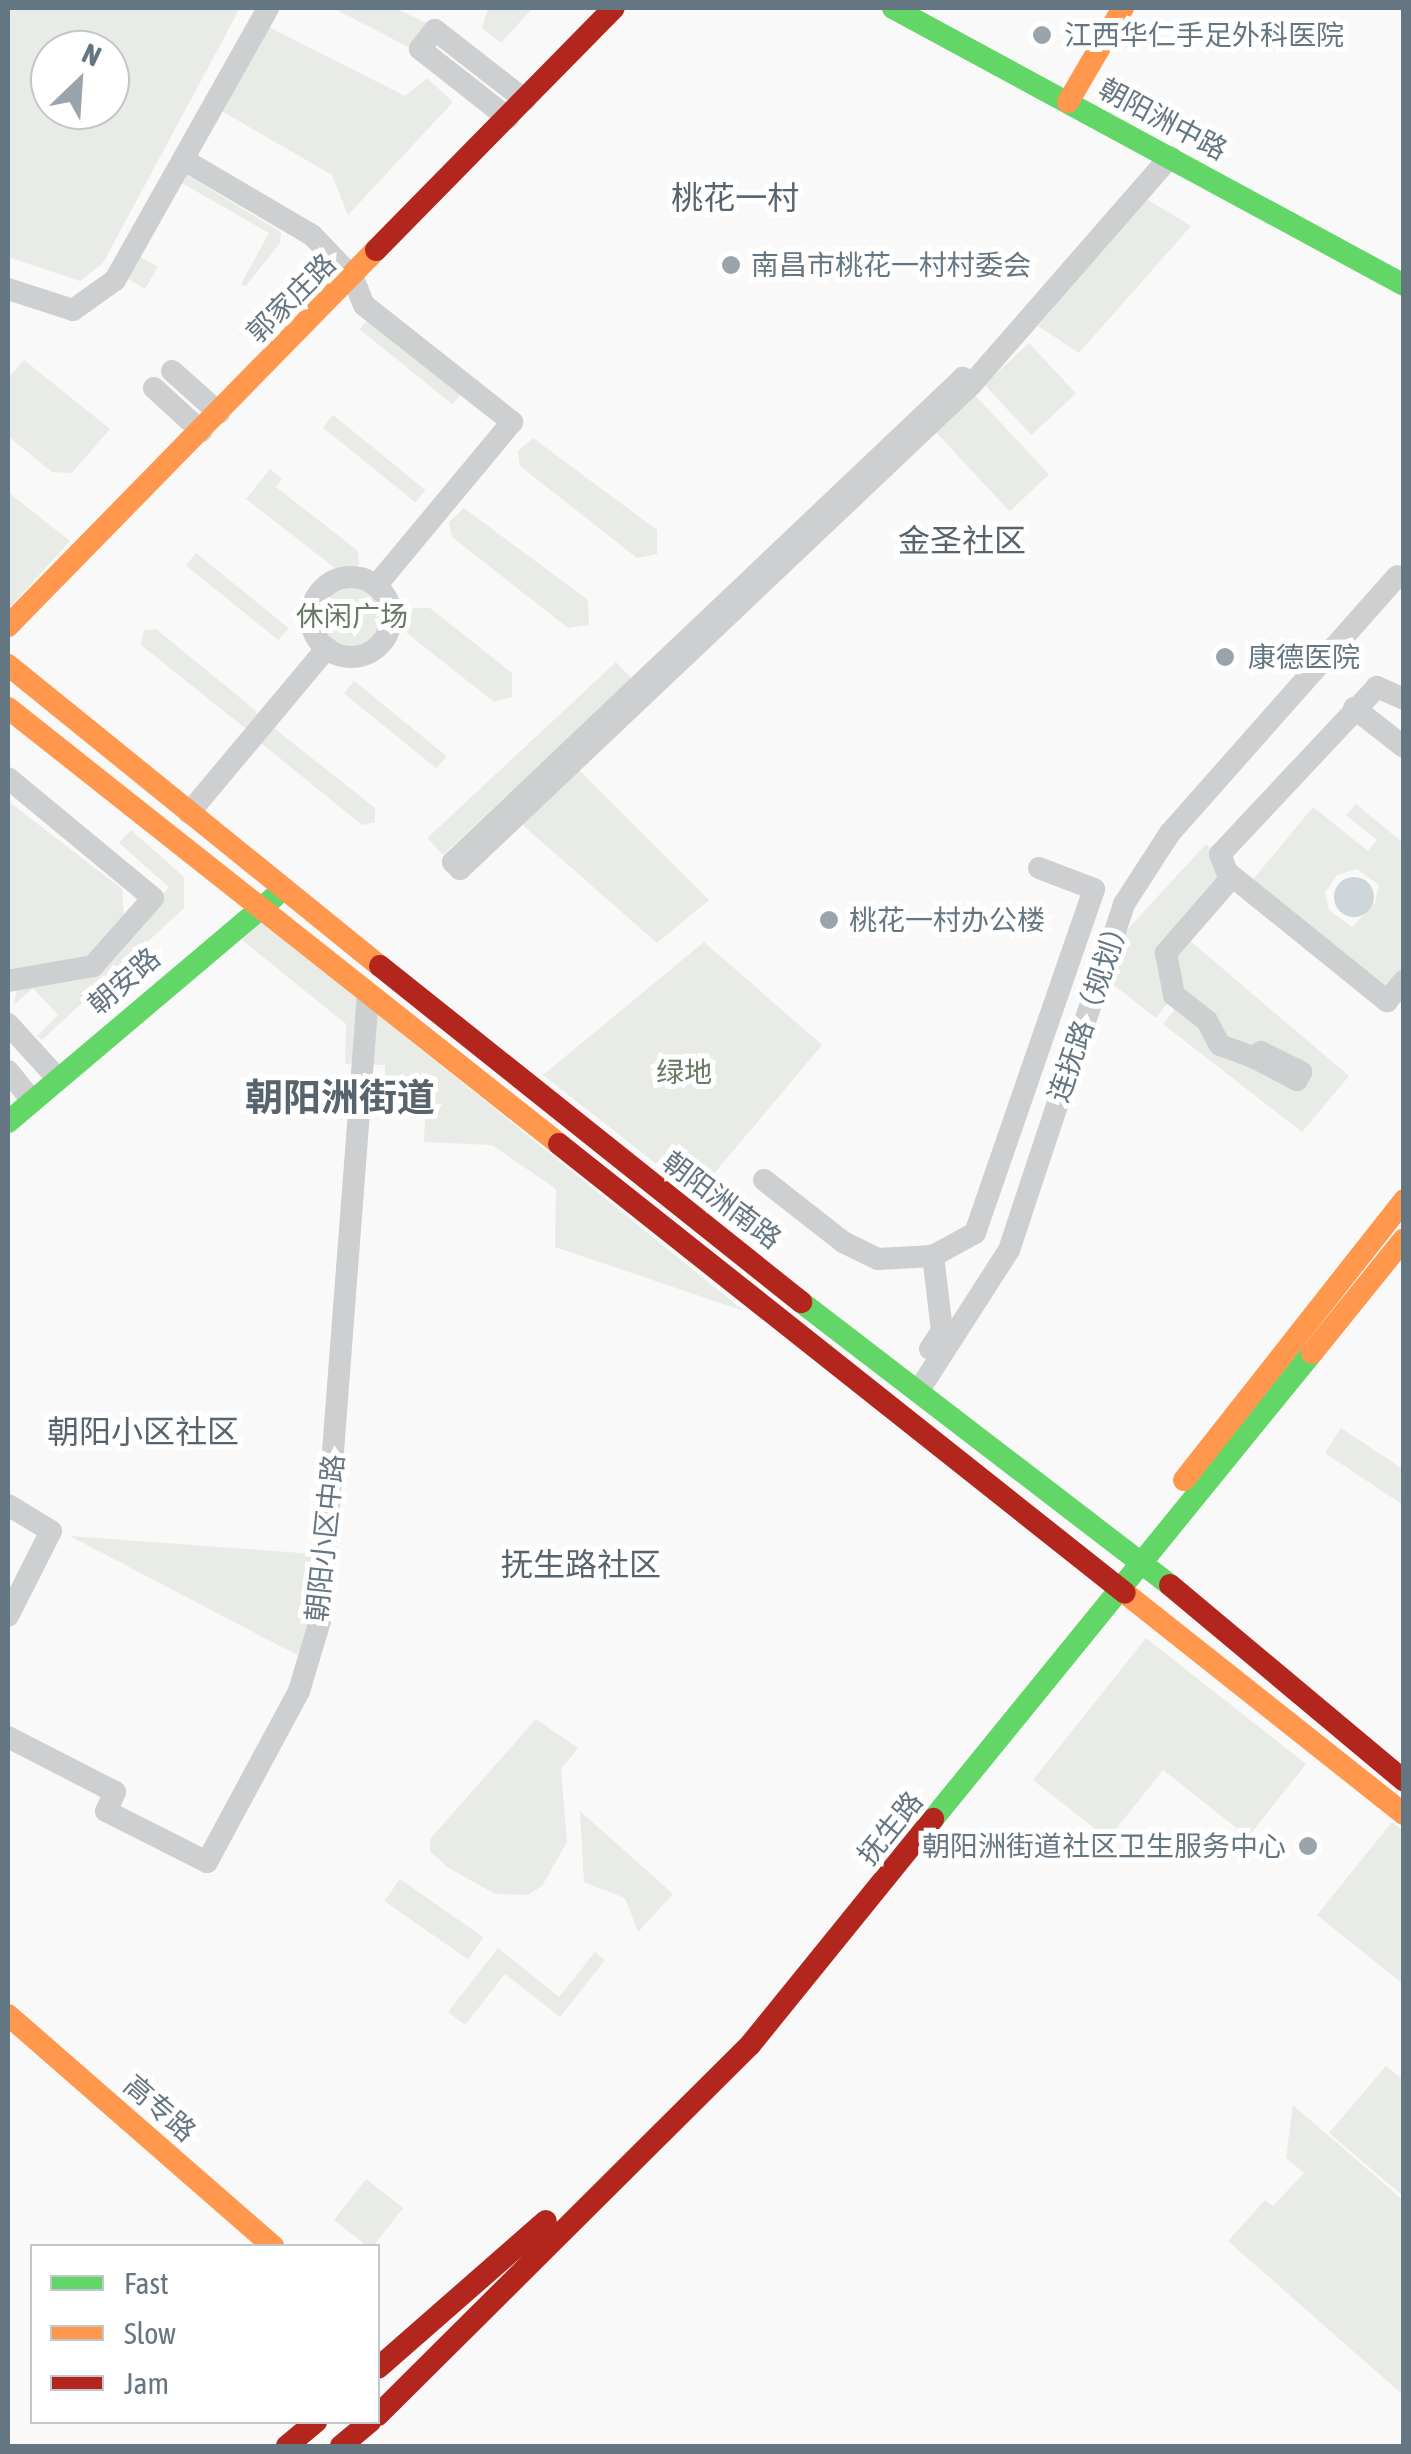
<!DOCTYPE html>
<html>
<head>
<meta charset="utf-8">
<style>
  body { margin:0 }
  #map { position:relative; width:1411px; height:2454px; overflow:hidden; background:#f9f9f9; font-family:"Asap Condensed","Noto Sans SC",sans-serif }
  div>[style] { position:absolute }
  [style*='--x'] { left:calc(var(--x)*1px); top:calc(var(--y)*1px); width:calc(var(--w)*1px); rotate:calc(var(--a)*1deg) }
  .green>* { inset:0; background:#e8ebe6; transform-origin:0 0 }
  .round { border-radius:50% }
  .water>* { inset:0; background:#ced6d9 }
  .street>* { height:22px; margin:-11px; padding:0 11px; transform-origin:11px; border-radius:11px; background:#cecfd0 }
  .street>.ring { margin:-11px; padding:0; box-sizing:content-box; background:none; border:22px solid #cecfd0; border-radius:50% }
  .fast>* { height:22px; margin:-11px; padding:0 11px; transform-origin:11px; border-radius:11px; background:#63d668 }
  .slow>* { height:22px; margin:-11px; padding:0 11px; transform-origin:11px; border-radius:11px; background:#ff974d }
  .jam>* { height:22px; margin:-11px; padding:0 11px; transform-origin:11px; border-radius:11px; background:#b3261e }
  .dots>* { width:28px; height:28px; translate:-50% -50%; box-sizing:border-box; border:5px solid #fff; border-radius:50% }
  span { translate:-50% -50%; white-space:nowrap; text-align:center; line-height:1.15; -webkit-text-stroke:10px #fff; paint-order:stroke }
  .poi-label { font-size:28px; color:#657683 }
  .left { translate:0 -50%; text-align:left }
  .right { translate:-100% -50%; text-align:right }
  .street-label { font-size:28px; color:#657683 }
  .park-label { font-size:28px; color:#687a64 }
  .quarter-label { font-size:32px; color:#57646e }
  .district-label { font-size:38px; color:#57646e; font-weight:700 }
  .frame { position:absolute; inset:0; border:10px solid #657683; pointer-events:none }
  .legend { position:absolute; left:30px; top:2244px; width:350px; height:180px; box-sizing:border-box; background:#fff; border:2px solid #c1c8cd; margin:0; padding:12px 18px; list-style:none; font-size:30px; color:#657683 }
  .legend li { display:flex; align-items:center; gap:20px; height:50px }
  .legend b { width:50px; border:2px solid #c1c8cd }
  .north { position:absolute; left:30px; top:30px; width:100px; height:100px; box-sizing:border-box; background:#fff; border:2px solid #c1c8cd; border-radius:50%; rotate:25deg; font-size:28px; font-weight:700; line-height:40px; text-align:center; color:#657683 }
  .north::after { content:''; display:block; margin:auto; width:35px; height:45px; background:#99a4ac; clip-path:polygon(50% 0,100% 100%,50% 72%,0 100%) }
</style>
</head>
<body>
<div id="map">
  <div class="green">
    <div style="clip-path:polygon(evenodd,8px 8px,240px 8px,103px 263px,80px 281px,8px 257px,8px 8px,50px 50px,110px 50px,110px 110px,50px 110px,50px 50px)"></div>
    <div style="clip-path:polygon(333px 8px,396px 8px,428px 24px,414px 50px)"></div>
    <div style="clip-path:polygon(488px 8px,533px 8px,501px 43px,482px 28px)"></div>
    <div style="clip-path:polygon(263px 24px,405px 96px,427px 78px,453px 102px,348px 215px,332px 175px,218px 109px)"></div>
    <div style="clip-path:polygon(183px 173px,281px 232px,280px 243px,246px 286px,241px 284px,269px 233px,182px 183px,140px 257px,158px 267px,145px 289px,123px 276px)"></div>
    <div style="clip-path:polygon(1145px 198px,1191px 226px,1079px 353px,1038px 326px)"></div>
    <div style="left:370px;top:317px;width:119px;height:16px;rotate:39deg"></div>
    <div style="left:1029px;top:343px;width:69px;height:61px;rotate:47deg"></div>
    <div style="clip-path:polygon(24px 360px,110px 429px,72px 473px,52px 472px,8px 436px,8px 378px)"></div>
    <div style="left:974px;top:394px;width:110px;height:54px;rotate:47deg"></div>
    <div style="left:333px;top:415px;width:119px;height:16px;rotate:39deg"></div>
    <div style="clip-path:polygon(533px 438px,657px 530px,657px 554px,637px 558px,520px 466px,518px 451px)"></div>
    <div style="clip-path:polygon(270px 469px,282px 479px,276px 487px,358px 551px,359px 565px,340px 572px,246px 499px)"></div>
    <div style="clip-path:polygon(8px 492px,70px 541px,8px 609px)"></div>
    <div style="clip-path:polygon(464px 508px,588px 600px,589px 625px,568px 628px,452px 537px,449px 522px)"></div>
    <div style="left:196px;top:553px;width:119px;height:16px;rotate:39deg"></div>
    <div class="round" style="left:319px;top:584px;width:64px;height:64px"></div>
    <div style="clip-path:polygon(413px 608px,430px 608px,512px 673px,512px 697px,494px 702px,408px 634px,405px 621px)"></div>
    <div style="clip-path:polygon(156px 629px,255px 710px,257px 716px,246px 729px,141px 645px,144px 630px)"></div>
    <div style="left:616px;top:662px;width:23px;height:258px;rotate:47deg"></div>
    <div style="left:354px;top:681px;width:119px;height:16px;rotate:39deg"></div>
    <div style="clip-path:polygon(270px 725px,375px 808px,375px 822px,362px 825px,261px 743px)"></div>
    <div style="clip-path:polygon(575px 766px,709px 900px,657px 943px,518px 821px)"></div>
    <div style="clip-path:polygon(8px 801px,122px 889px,124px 916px,89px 964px,8px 971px)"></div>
    <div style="clip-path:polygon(evenodd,1356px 804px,1403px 843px,1403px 968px,1381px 996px,1233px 888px,1188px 939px,1349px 1076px,1302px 1132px,1163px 1024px,1181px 1002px,1173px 996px,1156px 1018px,1092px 968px,1206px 844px,1246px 888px,1313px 807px,1368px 851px,1377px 840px,1346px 815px,1356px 804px,1357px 869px,1379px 885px,1375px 903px,1352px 927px,1329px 910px,1325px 893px,1337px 875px,1357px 869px)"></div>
    <div style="clip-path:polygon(131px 830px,184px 877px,184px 908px,42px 1040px,37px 1036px,58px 1015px,33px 988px,13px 1006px,17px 990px,94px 973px,169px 887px,119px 843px)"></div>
    <div style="clip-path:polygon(259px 918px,744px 1311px,555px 1247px,556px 1189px,492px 1145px,424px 1142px,426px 1093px,384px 1092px,385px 1065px,345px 1064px,346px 1024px,242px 940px)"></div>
    <div style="clip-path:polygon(704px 942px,822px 1045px,696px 1195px,543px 1075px)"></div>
    <div style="clip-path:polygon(1341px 1428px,1403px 1469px,1403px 1505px,1325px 1453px)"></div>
    <div style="clip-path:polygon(70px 1536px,314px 1554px,315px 1618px,297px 1655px)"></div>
    <div style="clip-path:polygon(1146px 1638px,1306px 1764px,1248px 1837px,1163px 1770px,1108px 1839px,1033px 1780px)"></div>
    <div style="clip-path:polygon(536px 1719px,578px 1748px,561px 1769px,567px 1842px,542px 1886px,528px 1895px,495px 1894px,447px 1867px,430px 1851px,430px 1839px)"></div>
    <div style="clip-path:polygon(580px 1811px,673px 1894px,638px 1932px,625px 1898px,584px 1882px)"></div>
    <div style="clip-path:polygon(1392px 1822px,1403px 1831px,1403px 1984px,1317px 1915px)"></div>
    <div style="left:400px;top:1879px;width:102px;height:27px;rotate:35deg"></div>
    <div style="clip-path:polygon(498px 1948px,559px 1997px,595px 1952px,605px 1960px,560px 2017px,505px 1974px,465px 2025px,448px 2012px)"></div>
    <div style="clip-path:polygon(1386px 2066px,1403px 2080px,1403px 2196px,1329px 2133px)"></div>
    <div style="clip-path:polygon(1293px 2105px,1403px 2200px,1403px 2395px,1228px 2241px,1265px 2200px,1273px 2206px,1304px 2173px,1286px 2158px)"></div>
    <div style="left:366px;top:2179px;width:47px;height:52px;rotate:38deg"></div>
  </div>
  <div class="water">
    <div class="round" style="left:1334px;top:877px;width:40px;height:40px"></div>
  </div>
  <div class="street">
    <div style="--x:508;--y:118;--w:112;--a:-141.9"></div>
    <div style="--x:420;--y:49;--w:24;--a:-52"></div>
    <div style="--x:435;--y:30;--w:114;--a:37.9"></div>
    <div style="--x:184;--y:160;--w:148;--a:30.4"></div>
    <div style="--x:312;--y:235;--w:59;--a:46.4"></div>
    <div style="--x:353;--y:278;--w:29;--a:68"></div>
    <div style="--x:364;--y:305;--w:189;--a:38.3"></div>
    <div style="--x:512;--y:422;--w:213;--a:129.7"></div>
    <div style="--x:8;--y:289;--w:68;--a:17.9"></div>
    <div style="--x:73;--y:310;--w:52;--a:-35.5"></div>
    <div style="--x:115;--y:280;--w:312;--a:-60.6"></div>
    <div style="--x:172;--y:371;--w:63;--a:41.8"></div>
    <div style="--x:971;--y:385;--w:11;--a:-139"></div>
    <div style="--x:963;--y:378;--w:703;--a:136.5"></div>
    <div style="--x:453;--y:862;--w:10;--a:45"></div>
    <div style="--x:460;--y:869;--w:704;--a:-43.45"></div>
    <div style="--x:971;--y:385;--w:303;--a:-48.9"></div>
    <div style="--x:154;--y:388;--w:64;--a:42.5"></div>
    <div class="ring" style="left:311px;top:577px;width:58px;height:58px"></div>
    <div style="--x:1404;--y:699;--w:30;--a:-156"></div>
    <div style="--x:1377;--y:687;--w:229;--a:133.2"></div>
    <div style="--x:1220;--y:854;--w:19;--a:69"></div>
    <div style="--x:1227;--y:872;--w:206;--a:38.9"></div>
    <div style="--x:1387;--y:1001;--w:26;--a:-50"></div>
    <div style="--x:1354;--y:708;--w:63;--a:38"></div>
    <div style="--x:8;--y:778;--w:188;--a:39.6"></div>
    <div style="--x:153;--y:898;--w:91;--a:131.4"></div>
    <div style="--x:93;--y:966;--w:86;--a:170"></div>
    <div style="--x:189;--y:813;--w:215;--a:-50.1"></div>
    <div style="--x:1232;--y:877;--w:101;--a:131"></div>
    <div style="--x:1166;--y:953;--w:43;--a:79.2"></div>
    <div style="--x:1174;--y:995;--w:42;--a:38.2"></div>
    <div style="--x:1207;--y:1021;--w:27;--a:62"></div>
    <div style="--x:1220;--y:1045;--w:35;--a:20"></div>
    <div style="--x:1253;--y:1057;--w:9;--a:-32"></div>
    <div style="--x:1261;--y:1052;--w:45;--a:26.6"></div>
    <div style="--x:1301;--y:1072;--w:9;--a:117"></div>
    <div style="--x:1297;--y:1080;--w:50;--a:-152.4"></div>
    <div style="--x:8;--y:1024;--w:74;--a:47.7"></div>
    <div style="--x:8;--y:1071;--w:38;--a:51"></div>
    <div style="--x:764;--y:1180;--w:100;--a:38.1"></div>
    <div style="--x:843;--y:1242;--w:39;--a:26"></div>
    <div style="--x:878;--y:1259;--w:55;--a:-3.1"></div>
    <div style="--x:933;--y:1256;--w:48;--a:-28.7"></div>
    <div style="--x:975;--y:1233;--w:364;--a:-70.9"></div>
    <div style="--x:1094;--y:889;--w:59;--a:-159.1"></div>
    <div style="--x:930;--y:1349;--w:22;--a:-56"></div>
    <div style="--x:942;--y:1331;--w:76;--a:-96.8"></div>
    <div style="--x:921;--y:1387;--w:163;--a:-57.3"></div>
    <div style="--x:1009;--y:1250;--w:365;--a:-71.6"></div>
    <div style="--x:1124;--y:904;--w:85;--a:-57.1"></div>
    <div style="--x:1170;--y:833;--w:343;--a:-48.5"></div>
    <div style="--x:8;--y:1505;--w:50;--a:31.2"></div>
    <div style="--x:51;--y:1531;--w:95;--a:116.8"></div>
    <div style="--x:8;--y:1737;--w:120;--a:27.2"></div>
    <div style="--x:115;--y:1792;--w:21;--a:115"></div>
    <div style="--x:106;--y:1811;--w:113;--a:26.8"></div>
    <div style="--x:207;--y:1862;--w:194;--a:-61.7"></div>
    <div style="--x:299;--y:1691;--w:73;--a:-73.3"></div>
    <div style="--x:320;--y:1621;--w:628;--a:-85.62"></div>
  </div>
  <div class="fast">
    <div style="--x:893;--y:8;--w:581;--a:28.46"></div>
    <div style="--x:8;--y:1122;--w:350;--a:-40.2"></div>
    <div style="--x:801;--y:1302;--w:465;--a:37.5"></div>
    <div style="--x:933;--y:1819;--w:601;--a:-50.88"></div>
  </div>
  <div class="slow">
    <div style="--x:1068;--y:102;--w:109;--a:-59.7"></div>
    <div style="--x:8;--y:626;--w:526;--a:-45.62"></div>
    <div style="--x:8;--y:665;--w:479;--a:39"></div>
    <div style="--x:8;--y:708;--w:703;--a:38.35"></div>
    <div style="--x:1312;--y:1353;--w:146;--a:-51.1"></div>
    <div style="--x:1184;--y:1480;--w:356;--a:-51.8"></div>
    <div style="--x:1125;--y:1593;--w:356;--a:38.4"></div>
    <div style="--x:8;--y:2015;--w:352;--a:41.1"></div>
  </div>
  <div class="jam">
    <div style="--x:376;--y:250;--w:339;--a:-45.5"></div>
    <div style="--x:380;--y:966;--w:539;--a:38.59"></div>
    <div style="--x:559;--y:1144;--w:722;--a:38.42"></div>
    <div style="--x:1170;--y:1585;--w:305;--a:39.9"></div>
    <div style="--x:378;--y:2368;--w:223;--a:-41.2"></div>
    <div style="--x:378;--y:2415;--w:525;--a:-44.85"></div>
    <div style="--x:750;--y:2045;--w:291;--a:-51"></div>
    <div style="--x:287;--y:2446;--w:38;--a:-40"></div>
    <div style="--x:341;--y:2446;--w:38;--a:-40"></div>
  </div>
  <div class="dots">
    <div style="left:1042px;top:35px;background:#99a4ac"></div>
    <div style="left:731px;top:265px;background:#99a4ac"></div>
    <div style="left:1225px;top:657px;background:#99a4ac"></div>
    <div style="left:829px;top:920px;background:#99a4ac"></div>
    <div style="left:1308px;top:1846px;background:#99a4ac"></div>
  </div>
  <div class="poi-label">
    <span class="left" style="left:1064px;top:35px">江西华仁手足外科医院</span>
    <span class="left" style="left:751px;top:265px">南昌市桃花一村村委会</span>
    <span class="left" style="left:1248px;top:657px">康德医院</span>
    <span class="left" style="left:849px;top:920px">桃花一村办公楼</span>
    <span class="right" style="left:1286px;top:1846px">朝阳洲街道社区卫生服务中心</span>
  </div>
  <div class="street-label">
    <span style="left:1163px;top:119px;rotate:28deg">朝阳洲中路</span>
    <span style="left:291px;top:298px;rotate:-45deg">郭家庄路</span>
    <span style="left:124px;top:981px;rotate:-41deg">朝安路</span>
    <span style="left:1089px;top:1008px;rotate:-71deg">连抚路（规划）</span>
    <span style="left:722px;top:1200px;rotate:37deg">朝阳洲南路</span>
    <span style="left:325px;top:1538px;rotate:-84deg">朝阳小区中路</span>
    <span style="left:890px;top:1828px;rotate:-51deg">抚生路</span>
    <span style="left:160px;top:2108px;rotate:41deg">高专路</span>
  </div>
  <div class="park-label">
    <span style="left:352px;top:616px">休闲广场</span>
    <span style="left:684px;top:1072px">绿地</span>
  </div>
  <div class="quarter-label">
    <span style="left:735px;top:198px">桃花一村</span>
    <span style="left:962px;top:541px">金圣社区</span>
    <span style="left:143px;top:1432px">朝阳小区社区</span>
    <span style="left:581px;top:1565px">抚生路社区</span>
  </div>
  <div class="district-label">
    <span style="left:340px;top:1098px">朝阳洲街道</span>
  </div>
  <div class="frame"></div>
  <ul class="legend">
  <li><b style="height:12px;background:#63d668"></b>Fast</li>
  <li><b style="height:12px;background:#ff974d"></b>Slow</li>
  <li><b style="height:12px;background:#b3261e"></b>Jam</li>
  </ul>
  <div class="north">N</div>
</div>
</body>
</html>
